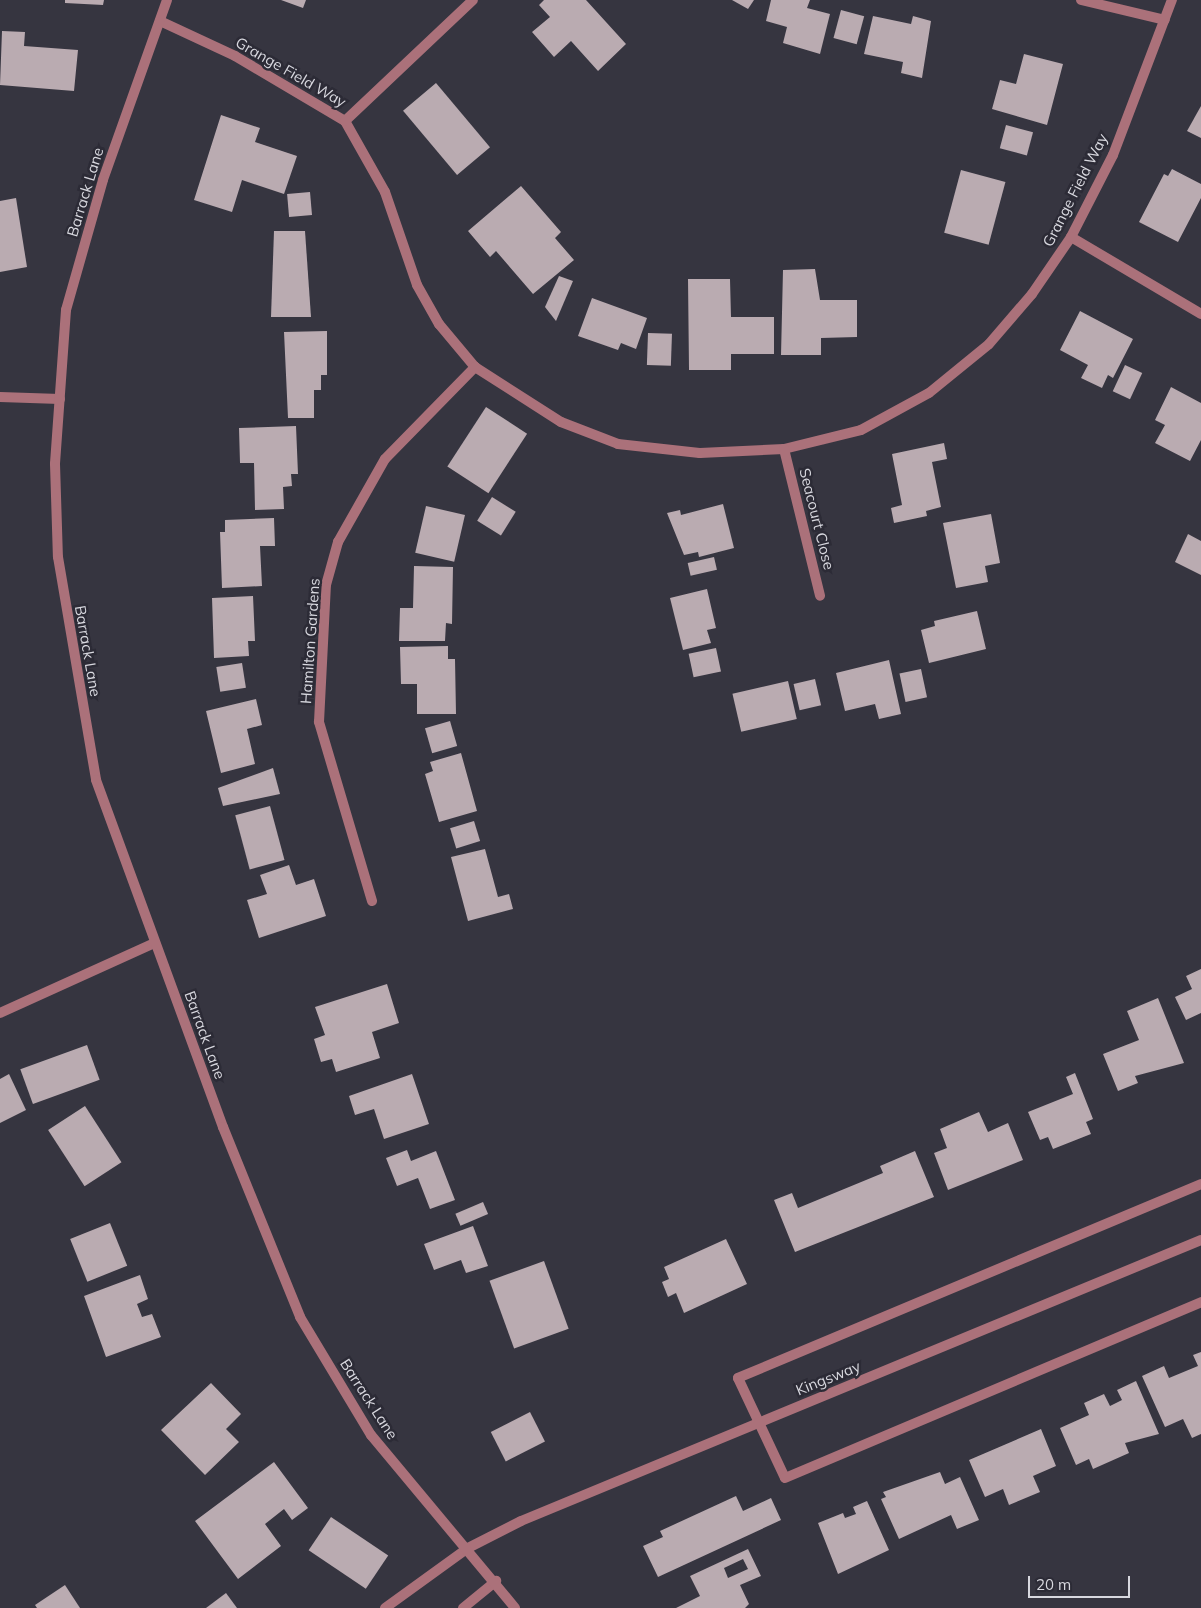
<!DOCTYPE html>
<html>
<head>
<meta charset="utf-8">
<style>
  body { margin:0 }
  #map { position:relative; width:1201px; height:1608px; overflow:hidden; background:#363540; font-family:Mulish,sans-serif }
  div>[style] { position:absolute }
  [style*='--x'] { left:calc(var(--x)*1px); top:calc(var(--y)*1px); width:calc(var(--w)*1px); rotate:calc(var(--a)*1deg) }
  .building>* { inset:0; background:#baabb1; transform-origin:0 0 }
  .service>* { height:10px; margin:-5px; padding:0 5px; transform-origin:5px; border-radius:5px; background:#ab717a }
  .minor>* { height:10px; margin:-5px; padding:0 5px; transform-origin:5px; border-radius:5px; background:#ab717a }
  .tertiary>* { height:10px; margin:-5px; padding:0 5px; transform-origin:5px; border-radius:5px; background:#ab717a }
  span { translate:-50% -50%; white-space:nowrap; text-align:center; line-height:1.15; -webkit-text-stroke:5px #2c2b36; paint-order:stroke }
  .street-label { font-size:15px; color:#d8d8df }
  .scale { position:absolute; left:1028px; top:1576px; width:102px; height:22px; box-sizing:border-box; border:2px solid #d8d8df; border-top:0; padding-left:6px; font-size:15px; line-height:18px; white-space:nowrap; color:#d8d8df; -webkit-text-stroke:4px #2c2b36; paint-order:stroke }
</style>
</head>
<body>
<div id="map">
  <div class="building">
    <div style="clip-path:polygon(65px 0,104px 0,103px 5px,65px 3px)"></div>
    <div style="clip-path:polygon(281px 0,306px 0,303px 8px)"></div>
    <div style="clip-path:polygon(544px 0,586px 0,626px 44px,598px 71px,571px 41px,554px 57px,532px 32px,550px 17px,539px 5px)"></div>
    <div style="clip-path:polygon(732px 0,754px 0,748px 9px)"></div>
    <div style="clip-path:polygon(771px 0,810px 0,807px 8px,830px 14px,820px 54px,783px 43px,787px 27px,766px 21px)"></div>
    <div style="left:841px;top:10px;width:24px;height:29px;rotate:15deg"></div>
    <div style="clip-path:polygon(873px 16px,911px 24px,913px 16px,931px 21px,922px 78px,901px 73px,903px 62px,864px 54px)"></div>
    <div style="clip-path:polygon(2px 31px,25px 32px,24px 46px,78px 50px,74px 91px,0 85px)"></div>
    <div style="clip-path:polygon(1024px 54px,1063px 64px,1047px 125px,992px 109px,1000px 80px,1016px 84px)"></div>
    <div style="left:436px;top:83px;width:84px;height:43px;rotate:50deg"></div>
    <div style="clip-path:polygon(1201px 106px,1201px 138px,1187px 131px)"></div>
    <div style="clip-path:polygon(221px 115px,260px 128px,255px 142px,297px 156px,284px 194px,242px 180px,232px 212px,194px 200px)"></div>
    <div style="left:1006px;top:125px;width:28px;height:24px;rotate:15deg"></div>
    <div style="clip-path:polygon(1172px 169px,1201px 184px,1201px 198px,1178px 242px,1139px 222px,1164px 174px,1168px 176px)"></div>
    <div style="left:961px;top:170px;width:46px;height:65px;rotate:15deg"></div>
    <div style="clip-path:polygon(521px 186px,561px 232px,555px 238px,574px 260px,533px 294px,496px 251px,490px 257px,468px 231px)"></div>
    <div style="left:310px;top:192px;width:23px;height:23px;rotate:85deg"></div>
    <div style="clip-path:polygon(16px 198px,27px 267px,0 272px,0 201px)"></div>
    <div style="clip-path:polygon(274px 231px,305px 231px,311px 317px,271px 317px)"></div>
    <div style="clip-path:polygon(815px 269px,820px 300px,857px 300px,857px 337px,821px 338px,821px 355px,781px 355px,783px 270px)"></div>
    <div style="clip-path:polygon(559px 276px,573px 281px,556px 321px,545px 307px)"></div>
    <div style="clip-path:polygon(688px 279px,730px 279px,731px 317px,774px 317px,774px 354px,731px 354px,731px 370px,689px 370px)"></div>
    <div style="clip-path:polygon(592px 298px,647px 318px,636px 349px,621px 343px,618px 350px,578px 336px)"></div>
    <div style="clip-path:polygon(1080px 311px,1133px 339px,1113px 378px,1108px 375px,1102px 388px,1081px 378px,1088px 365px,1060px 350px)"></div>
    <div style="clip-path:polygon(327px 331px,327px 375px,321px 375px,321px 390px,314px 390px,314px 418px,288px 418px,284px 332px)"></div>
    <div style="left:648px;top:333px;width:24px;height:32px;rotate:2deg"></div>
    <div style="left:1125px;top:365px;width:19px;height:29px;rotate:25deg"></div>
    <div style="clip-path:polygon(1171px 387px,1201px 403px,1201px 440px,1190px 461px,1155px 443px,1165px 425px,1155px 420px)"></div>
    <div style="left:486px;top:407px;width:49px;height:71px;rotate:33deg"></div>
    <div style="clip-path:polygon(296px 426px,298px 474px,291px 474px,292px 486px,283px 487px,284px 509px,255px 510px,254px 463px,240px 463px,239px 428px)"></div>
    <div style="clip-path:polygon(944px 443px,947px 459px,932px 462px,941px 507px,926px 511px,927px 516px,894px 523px,891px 508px,902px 505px,892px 454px)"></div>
    <div style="left:492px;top:497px;width:28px;height:28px;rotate:32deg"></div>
    <div style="clip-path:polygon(723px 504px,734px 548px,699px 557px,698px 552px,684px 555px,667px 513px,680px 510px,681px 515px)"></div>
    <div style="left:426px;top:506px;width:40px;height:48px;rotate:13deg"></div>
    <div style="clip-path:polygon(991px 514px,1000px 563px,985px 566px,988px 582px,956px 588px,943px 523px)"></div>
    <div style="clip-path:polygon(274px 518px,275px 546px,260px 546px,262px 586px,222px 588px,220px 532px,225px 532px,225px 520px)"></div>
    <div style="clip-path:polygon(1188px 534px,1201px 541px,1201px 575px,1175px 562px)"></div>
    <div style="left:714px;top:557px;width:13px;height:27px;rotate:77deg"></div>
    <div style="clip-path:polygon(414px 566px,453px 567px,452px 624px,446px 623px,445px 641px,399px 641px,400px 608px,413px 608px)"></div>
    <div style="clip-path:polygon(707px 589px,716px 628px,707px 630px,711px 643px,683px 650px,670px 598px)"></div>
    <div style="clip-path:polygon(253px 596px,255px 641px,248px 641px,249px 656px,214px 658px,212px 598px)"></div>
    <div style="clip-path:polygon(977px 611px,986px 649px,929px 663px,921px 630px,935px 626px,934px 621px)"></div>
    <div style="clip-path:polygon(448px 646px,448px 659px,455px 659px,456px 714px,417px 714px,417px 684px,401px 684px,400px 647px)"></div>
    <div style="left:716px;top:648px;width:24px;height:28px;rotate:78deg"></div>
    <div style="clip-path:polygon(889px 660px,901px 714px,879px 719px,875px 704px,845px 711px,836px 673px)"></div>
    <div style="left:242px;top:663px;width:25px;height:26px;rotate:81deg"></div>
    <div style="left:921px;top:669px;width:29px;height:22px;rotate:78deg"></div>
    <div style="left:815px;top:679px;width:27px;height:22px;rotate:77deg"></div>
    <div style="left:788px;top:681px;width:39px;height:57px;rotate:77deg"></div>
    <div style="clip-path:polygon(256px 699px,262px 725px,247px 729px,255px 764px,221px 773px,206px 711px)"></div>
    <div style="left:450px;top:721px;width:26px;height:26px;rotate:74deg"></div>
    <div style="clip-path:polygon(461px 753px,477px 811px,439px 822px,425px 774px,433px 771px,430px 762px)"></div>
    <div style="clip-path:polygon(273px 768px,280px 794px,223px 806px,218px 788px)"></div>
    <div style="left:270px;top:806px;width:56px;height:36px;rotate:75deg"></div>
    <div style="left:474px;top:821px;width:21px;height:25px;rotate:73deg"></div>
    <div style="clip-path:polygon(485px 849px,498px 897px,509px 894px,513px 909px,468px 921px,451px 857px)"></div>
    <div style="clip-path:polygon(289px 865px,296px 885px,314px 879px,326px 916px,259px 938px,247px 900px,267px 894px,260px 875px)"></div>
    <div style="clip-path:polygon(1201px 969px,1201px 1013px,1186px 1020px,1175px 997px,1192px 989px,1186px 976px)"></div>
    <div style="clip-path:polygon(387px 984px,399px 1023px,372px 1032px,380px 1058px,336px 1072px,332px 1059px,321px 1062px,314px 1039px,325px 1035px,315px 1007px)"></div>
    <div style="clip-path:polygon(1158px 998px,1184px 1063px,1135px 1076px,1138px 1083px,1118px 1091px,1103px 1054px,1139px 1040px,1127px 1011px)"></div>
    <div style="left:87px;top:1045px;width:37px;height:71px;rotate:70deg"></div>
    <div style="clip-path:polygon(1075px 1073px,1093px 1119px,1086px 1122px,1091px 1134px,1053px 1149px,1048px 1137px,1040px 1140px,1028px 1112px,1073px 1094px,1066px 1077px)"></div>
    <div style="clip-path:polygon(9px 1074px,26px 1110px,0 1123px,0 1079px)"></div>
    <div style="clip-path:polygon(412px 1074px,429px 1124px,384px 1139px,374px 1109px,355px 1115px,349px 1096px)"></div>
    <div style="left:85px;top:1106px;width:67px;height:44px;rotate:57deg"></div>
    <div style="clip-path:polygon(979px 1112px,988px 1132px,1008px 1123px,1023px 1160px,948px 1190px,934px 1153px,947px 1148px,940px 1129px)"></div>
    <div style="clip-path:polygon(407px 1150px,411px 1161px,436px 1151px,455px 1200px,430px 1209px,418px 1178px,397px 1186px,386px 1158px)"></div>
    <div style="clip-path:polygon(915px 1151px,934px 1197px,795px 1252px,774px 1200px,792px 1193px,798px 1208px,883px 1173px,880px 1166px)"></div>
    <div style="left:483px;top:1202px;width:13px;height:30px;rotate:67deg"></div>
    <div style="left:110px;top:1223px;width:46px;height:43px;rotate:68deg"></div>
    <div style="clip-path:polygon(473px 1226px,488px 1266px,466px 1273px,461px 1260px,434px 1270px,424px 1244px)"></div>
    <div style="clip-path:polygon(726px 1239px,747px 1284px,684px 1313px,676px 1293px,668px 1297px,662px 1282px,669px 1279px,664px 1267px)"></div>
    <div style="left:544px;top:1261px;width:72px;height:58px;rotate:70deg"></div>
    <div style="clip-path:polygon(140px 1275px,148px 1299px,137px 1304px,142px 1317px,152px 1314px,161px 1337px,106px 1357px,84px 1296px)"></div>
    <div style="clip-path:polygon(1201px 1352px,1201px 1434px,1192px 1438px,1183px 1419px,1165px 1427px,1142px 1376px,1164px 1366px,1169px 1378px,1198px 1366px,1193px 1355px)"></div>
    <div style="clip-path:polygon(1136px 1381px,1159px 1434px,1125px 1443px,1129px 1453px,1093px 1469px,1089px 1459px,1076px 1465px,1060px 1428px,1089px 1415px,1084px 1403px,1104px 1394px,1110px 1406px,1122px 1400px,1117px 1390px)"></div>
    <div style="clip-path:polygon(211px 1383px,241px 1414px,226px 1429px,239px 1442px,205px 1475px,161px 1430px)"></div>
    <div style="left:530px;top:1412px;width:33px;height:44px;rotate:63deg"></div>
    <div style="clip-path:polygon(1041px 1429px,1056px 1466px,1033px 1476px,1040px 1492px,1009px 1505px,1003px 1489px,985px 1497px,969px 1460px)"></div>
    <div style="clip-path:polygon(274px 1462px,308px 1508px,292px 1520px,284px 1509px,265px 1524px,281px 1546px,238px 1579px,195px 1521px)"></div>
    <div style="clip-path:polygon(940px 1472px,945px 1484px,960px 1477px,979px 1520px,957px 1529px,951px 1515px,899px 1539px,881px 1499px,886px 1497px,883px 1492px)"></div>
    <div style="clip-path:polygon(736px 1496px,743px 1511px,771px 1498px,781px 1520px,658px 1577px,643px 1546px,663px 1537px,660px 1531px)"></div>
    <div style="clip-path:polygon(867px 1501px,889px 1550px,838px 1574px,818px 1523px,843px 1513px,845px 1518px,856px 1514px,853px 1507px)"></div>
    <div style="left:331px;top:1517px;width:69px;height:40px;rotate:34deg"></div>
    <div style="clip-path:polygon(evenodd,748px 1549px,761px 1576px,740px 1585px,749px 1604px,745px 1608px,676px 1608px,700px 1596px,690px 1576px,748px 1549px,743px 1559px,748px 1569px,728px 1578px,724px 1568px,743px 1559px)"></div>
    <div style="clip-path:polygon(65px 1585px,80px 1608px,37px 1608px,35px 1605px)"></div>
    <div style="clip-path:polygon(226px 1593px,237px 1608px,206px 1608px)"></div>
  </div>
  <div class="service">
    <div style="--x:463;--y:1608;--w:43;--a:-39.3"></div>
  </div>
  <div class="minor">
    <div style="--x:1081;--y:0;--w:86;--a:13.4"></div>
    <div style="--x:160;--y:21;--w:83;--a:25"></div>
    <div style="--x:235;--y:56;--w:128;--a:30.6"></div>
    <div style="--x:345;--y:121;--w:81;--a:60.6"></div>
    <div style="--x:385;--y:192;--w:98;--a:71"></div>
    <div style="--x:417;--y:285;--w:45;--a:60.6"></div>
    <div style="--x:439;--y:324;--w:56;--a:50.1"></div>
    <div style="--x:475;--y:367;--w:102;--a:32.6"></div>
    <div style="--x:561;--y:422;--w:61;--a:21.1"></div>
    <div style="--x:618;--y:444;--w:82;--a:6.3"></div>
    <div style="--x:700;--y:453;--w:84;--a:-2.7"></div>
    <div style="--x:784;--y:449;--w:79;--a:-13.9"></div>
    <div style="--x:861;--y:430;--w:77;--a:-28.6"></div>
    <div style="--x:929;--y:393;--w:77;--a:-39.2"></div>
    <div style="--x:989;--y:344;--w:66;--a:-49.3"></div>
    <div style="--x:1032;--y:294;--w:69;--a:-55.6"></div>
    <div style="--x:1071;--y:237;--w:92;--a:-62.9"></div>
    <div style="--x:1113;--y:155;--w:166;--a:-69.2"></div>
    <div style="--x:345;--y:121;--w:176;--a:-43.4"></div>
    <div style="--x:1071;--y:237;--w:151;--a:30.6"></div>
    <div style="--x:0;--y:397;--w:60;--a:1.9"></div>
    <div style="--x:784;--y:449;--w:151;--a:76.2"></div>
    <div style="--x:372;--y:901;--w:187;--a:-106.5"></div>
    <div style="--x:319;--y:722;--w:137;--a:-87.1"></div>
    <div style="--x:326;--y:585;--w:45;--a:-74.4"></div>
    <div style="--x:338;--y:542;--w:95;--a:-60.5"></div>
    <div style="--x:385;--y:459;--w:129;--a:-45.6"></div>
    <div style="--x:0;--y:1013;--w:169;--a:-24.4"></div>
    <div style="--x:1201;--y:1184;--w:502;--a:157.27"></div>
    <div style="--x:738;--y:1378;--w:110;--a:64.8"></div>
    <div style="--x:785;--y:1478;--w:452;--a:-22.9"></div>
    <div style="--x:385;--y:1608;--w:102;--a:-35.9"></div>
    <div style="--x:468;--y:1548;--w:59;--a:-27"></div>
    <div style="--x:521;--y:1521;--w:736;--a:-22.45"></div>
  </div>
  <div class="tertiary">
    <div style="--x:167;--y:0;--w:191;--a:109.6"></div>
    <div style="--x:103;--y:180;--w:135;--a:105.9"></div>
    <div style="--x:66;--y:310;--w:154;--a:94.1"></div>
    <div style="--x:55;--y:464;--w:93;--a:88.2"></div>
    <div style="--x:58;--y:557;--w:226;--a:80.3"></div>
    <div style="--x:96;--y:780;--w:370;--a:69.9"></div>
    <div style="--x:223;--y:1127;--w:205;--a:67.9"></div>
    <div style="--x:300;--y:1317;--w:138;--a:59"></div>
    <div style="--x:371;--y:1435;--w:225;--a:50.2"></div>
  </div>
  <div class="street-label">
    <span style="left:291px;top:72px;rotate:30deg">Grange Field Way</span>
    <span style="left:1075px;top:190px;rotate:-63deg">Grange Field Way</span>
    <span style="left:85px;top:192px;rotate:-73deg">Barrack Lane</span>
    <span style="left:817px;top:519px;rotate:76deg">Seacourt Close</span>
    <span style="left:310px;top:641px;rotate:-86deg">Hamilton Gardens</span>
    <span style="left:88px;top:651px;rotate:80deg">Barrack Lane</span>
    <span style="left:205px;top:1035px;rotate:70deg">Barrack Lane</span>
    <span style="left:828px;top:1378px;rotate:-22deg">Kingsway</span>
    <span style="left:369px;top:1399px;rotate:57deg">Barrack Lane</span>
  </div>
  <div class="scale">20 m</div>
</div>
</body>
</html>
